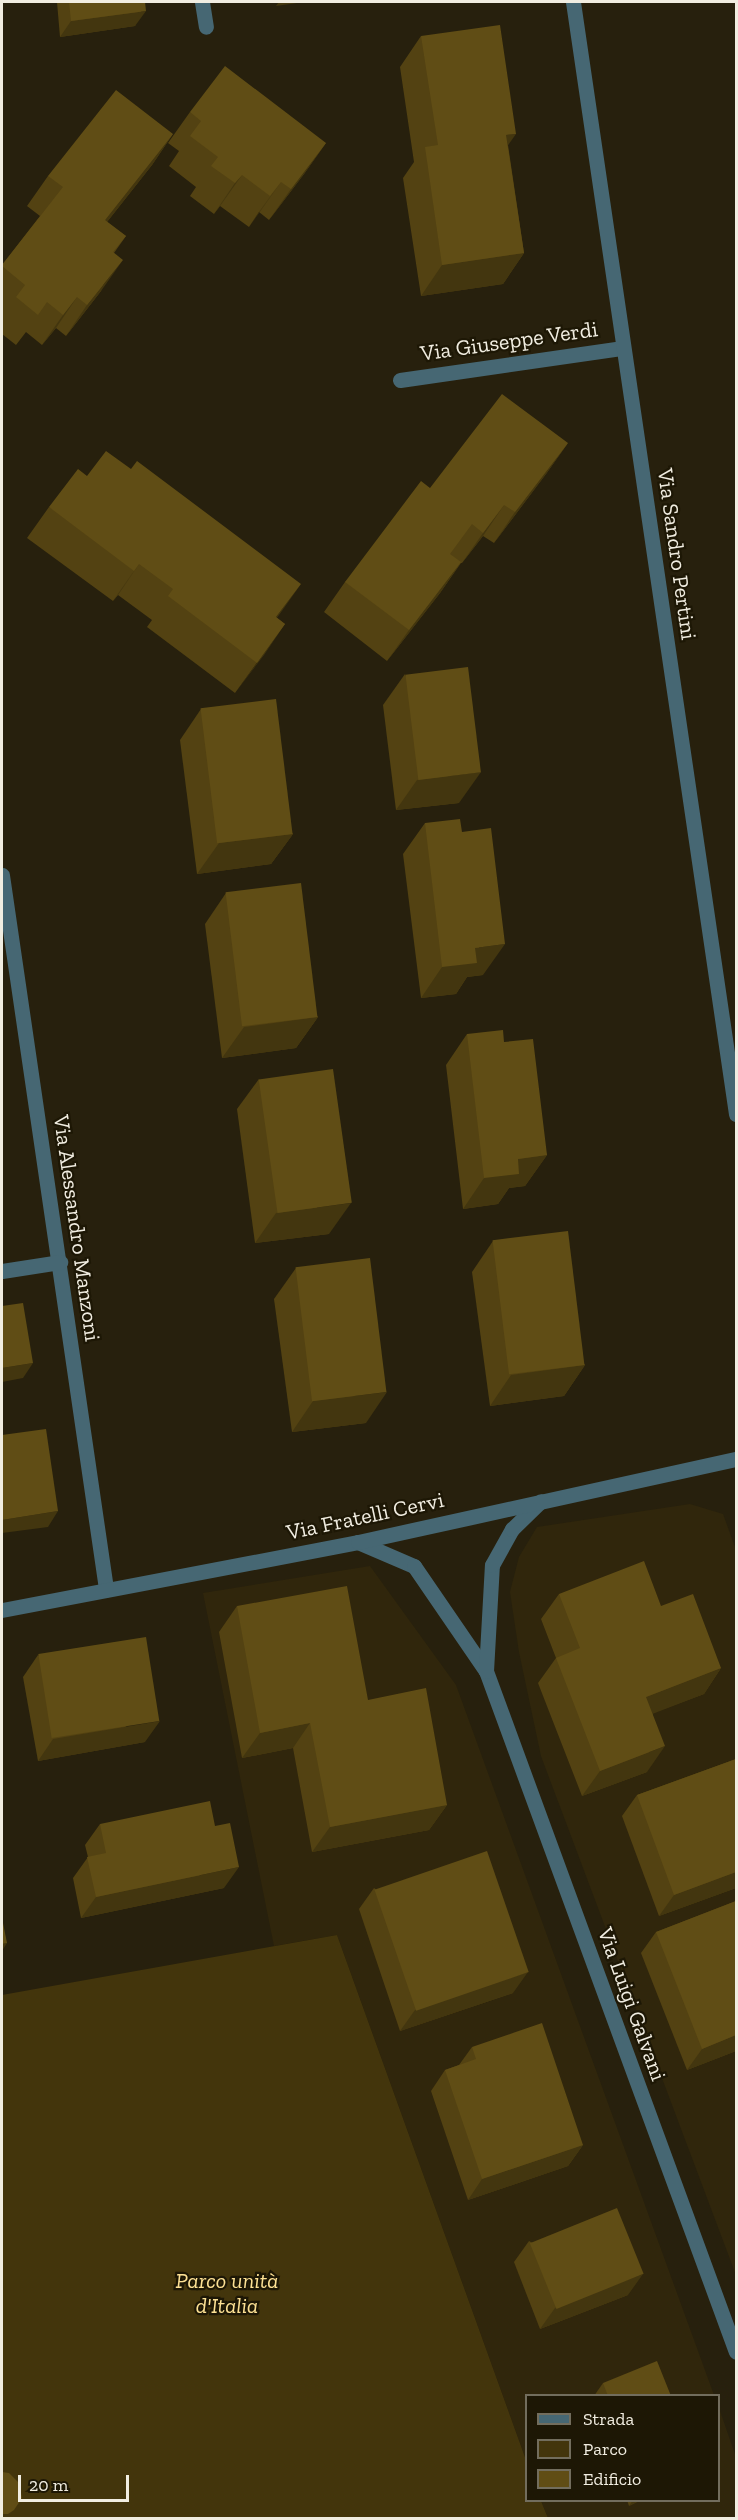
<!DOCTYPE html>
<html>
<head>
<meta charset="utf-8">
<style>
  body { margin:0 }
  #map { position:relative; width:738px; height:2520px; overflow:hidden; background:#27200d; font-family:"Zilla Slab",serif }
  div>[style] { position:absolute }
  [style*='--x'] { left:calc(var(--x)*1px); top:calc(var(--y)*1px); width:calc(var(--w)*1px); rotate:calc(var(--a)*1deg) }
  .built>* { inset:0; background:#30260c }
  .green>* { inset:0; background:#43350c }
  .service>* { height:15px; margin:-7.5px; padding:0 7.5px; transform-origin:7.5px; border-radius:7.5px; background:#466773 }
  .minor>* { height:15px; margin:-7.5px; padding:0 7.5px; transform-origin:7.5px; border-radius:7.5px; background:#466773 }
  .tertiary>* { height:15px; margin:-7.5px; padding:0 7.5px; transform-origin:7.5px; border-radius:7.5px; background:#466773 }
  .wall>* { inset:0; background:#534212 }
  .shaded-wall>* { inset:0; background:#43360f }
  .building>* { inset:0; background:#604d15; transform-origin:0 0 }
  span { translate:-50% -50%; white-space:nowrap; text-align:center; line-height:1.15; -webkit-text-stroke:4.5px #1d1705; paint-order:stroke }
  .street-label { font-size:22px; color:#f1ede1 }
  .park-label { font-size:22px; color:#fde194; font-style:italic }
  .frame { position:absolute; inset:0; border:3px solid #f1ede1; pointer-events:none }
  .legend { position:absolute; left:525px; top:2394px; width:195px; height:108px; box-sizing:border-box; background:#1d1705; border:2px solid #726d5d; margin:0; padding:8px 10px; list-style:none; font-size:18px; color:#f1ede1 }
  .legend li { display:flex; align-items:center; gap:12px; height:30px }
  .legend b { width:30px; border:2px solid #726d5d }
  .scale { position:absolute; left:18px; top:2475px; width:111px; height:27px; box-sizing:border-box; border:3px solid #f1ede1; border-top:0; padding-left:8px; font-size:18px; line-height:21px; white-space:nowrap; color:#f1ede1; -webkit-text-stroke:4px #1d1705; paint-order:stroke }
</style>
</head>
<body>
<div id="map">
  <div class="built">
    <div style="clip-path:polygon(690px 1504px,723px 1514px,736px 1550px,736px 2275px,541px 1756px,519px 1652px,510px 1592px,519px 1557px,537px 1527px)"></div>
    <div style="clip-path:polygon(370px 1566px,456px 1685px,714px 2395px,526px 2396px,526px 2460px,337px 1935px,274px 1946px,203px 1593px)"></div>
    <div style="clip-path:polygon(719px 2408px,736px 2457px,736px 2518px,548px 2518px,541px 2501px,718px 2500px)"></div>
  </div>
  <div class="green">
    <div style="clip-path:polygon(337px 1935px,526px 2460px,526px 2500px,541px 2501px,548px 2518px,2px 2518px,2px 1995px)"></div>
  </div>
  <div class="service">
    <div style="--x:202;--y:2;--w:25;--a:81"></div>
    <div style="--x:400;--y:380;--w:225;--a:-8.2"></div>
  </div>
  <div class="minor">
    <div style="--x:2;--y:875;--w:722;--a:81.71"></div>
    <div style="--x:2;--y:1271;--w:59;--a:-8.8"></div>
    <div style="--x:358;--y:1542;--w:61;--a:23.2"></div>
    <div style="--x:414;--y:1566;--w:127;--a:55.6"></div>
    <div style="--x:486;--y:1671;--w:725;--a:69.84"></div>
    <div style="--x:486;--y:1671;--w:106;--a:-86.8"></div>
    <div style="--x:492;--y:1565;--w:41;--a:-60.9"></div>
    <div style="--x:512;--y:1529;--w:40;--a:-44"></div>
  </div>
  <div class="tertiary">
    <div style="--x:573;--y:2;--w:1124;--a:81.66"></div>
    <div style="--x:2;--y:1610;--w:362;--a:-10.8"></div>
    <div style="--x:358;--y:1542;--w:387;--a:-12.4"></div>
  </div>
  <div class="wall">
    <div style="clip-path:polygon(57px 2px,145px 2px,135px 26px,60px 37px)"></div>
    <div style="clip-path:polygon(421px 36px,508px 145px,524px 253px,503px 284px,421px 296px,403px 178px,414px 162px,400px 67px)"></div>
    <div style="clip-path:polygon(190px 112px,326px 143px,304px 174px,269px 220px,259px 212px,249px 227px,220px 206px,214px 214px,190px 196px,196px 187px,169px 166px,179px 151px,168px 143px)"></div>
    <div style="clip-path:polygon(173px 134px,152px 165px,107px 222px,126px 236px,114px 253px,101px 291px,66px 336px,56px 328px,42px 345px,26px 332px,16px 345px,2px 334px,2px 318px,3px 315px,2px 313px,2px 265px,40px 216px,27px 206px,48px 176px)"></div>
    <div style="clip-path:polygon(568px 443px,546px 474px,494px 543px,483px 536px,462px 563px,461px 563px,440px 593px,387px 661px,324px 612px,345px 582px)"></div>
    <div style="clip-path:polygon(49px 507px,277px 618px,285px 624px,235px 693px,147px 627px,152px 620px,118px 595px,113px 601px,27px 538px)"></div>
    <div style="clip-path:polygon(405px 674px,459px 803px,396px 810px,383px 705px)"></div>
    <div style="clip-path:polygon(201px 709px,293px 834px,271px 864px,197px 874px,180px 740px)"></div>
    <div style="clip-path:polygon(425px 823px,462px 832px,483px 975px,467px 977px,456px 994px,421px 998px,403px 854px)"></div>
    <div style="clip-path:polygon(226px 893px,318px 1017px,296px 1048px,222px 1058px,205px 924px)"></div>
    <div style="clip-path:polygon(467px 1034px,504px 1042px,547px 1155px,525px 1186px,509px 1188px,498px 1204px,463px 1209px,446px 1065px)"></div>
    <div style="clip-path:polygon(259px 1079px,329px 1234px,255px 1243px,237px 1109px)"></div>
    <div style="clip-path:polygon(493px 1241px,585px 1365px,564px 1396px,490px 1406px,472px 1272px)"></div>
    <div style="clip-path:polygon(296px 1268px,366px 1423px,292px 1432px,274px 1299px)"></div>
    <div style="clip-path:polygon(559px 1594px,661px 1606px,721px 1668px,704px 1694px,653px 1713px,647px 1772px,582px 1796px,538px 1683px,556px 1658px,541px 1619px)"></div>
    <div style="clip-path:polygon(237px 1606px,368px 1700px,447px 1805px,429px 1830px,312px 1852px,293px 1748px,242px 1758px,219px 1632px)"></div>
    <div style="clip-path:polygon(38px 1655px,145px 1742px,38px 1761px,23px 1677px)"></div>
    <div style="clip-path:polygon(736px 1759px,736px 1888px,659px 1916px,622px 1816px,637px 1795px)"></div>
    <div style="clip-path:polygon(100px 1824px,224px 1888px,81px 1918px,73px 1878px,88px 1857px,85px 1845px)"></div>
    <div style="clip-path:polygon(374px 1888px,513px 1993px,400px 2031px,359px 1909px)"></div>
    <div style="clip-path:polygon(736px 1901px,736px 2051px,687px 2070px,641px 1953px,656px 1932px)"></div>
    <div style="clip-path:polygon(472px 2047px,583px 2145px,568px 2166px,468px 2200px,431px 2091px,445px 2070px,459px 2065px)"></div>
    <div style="clip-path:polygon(529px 2241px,628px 2295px,540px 2329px,514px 2262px)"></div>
    <div style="clip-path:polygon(603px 2383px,671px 2396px,594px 2396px)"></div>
    <div style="clip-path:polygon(627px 2500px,641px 2500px,629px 2506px)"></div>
  </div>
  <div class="shaded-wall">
    <div style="clip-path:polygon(279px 2px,304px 2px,276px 6px)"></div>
    <div style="clip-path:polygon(146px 11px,135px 26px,60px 37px,71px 21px)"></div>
    <div style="clip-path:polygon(173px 134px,152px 165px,84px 251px,105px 220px)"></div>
    <div style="clip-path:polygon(516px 134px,494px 165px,506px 135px)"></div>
    <div style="clip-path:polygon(326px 143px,304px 174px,269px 220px,291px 189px)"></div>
    <div style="clip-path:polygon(242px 175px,220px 206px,214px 214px,235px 183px)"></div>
    <div style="clip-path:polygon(281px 182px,259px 212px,249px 227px)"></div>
    <div style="clip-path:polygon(524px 253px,503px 284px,421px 296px,442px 265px)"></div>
    <div style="clip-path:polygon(123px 260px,101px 291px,66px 336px,87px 305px)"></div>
    <div style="clip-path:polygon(77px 297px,56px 328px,42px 345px,63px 315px)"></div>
    <div style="clip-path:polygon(568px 443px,546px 474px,494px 543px,515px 512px)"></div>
    <div style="clip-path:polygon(504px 505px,483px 536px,462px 563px,483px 533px)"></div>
    <div style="clip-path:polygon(461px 562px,440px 593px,387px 661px,409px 630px)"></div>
    <div style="clip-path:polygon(139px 564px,118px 595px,113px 601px,134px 571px)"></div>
    <div style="clip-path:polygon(301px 584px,279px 615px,254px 648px,276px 617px)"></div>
    <div style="clip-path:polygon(285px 624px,264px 655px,235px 693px,257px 663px)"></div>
    <div style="clip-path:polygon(481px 772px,459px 803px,396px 810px,417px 780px)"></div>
    <div style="clip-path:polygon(293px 834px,271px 864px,197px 874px,219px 843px)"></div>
    <div style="clip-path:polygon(505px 944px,483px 975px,467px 977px,456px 994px,421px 998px,442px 967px,475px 948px)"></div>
    <div style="clip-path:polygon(318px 1017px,296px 1048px,222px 1058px,244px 1027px)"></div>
    <div style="clip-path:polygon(547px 1155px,525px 1186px,509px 1188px,498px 1204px,463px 1209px,484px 1178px,518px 1159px)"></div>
    <div style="clip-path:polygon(351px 1203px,329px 1234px,255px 1243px,276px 1213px)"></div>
    <div style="clip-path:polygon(33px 1363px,23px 1378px,2px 1382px,2px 1368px)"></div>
    <div style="clip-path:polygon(585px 1365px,564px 1396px,490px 1406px,511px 1375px)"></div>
    <div style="clip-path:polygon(387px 1392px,366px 1423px,292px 1432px,313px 1401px)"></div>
    <div style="clip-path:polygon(58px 1511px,48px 1527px,2px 1533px,2px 1520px)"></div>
    <div style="clip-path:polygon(721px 1668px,704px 1694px,629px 1723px,646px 1697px)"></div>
    <div style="clip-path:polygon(160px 1721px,145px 1742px,38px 1761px,53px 1739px)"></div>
    <div style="clip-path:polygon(310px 1723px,293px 1748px,242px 1758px,260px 1733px)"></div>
    <div style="clip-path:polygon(665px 1746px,647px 1772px,582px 1796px,600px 1771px)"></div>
    <div style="clip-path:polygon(447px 1805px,429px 1830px,312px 1852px,330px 1827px)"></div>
    <div style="clip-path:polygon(239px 1867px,224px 1888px,81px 1918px,96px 1897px)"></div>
    <div style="clip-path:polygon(736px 1872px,736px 1888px,659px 1916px,674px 1895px)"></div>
    <div style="clip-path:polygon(7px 1943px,2px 1951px,2px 1944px)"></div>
    <div style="clip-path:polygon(528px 1972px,513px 1993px,400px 2031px,415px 2010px)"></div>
    <div style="clip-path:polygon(736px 2035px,736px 2051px,687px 2070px,702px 2049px)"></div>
    <div style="clip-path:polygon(583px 2145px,568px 2166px,468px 2200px,482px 2179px)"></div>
    <div style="clip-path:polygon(643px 2274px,628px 2295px,540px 2329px,555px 2308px)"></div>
    <div style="clip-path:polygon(633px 2500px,641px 2500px,629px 2506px)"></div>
    <div style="clip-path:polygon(14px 2510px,8px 2518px,2px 2518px,2px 2514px)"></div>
  </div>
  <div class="building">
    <div style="clip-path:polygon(69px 2px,145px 2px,146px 11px,71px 21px)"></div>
    <div style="clip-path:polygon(500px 25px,516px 134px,506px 135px,524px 253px,442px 265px,425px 147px,438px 145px,421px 36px)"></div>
    <div style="clip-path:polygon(225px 66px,326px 143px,291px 189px,281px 182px,270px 196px,242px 175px,235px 183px,211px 166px,218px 157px,190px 136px,201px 121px,190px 112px)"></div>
    <div style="clip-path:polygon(116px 90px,173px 134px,105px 220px,126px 236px,113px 252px,123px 260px,87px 305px,77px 297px,63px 315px,47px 302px,38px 315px,16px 297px,25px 285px,2px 266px,2px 265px,63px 187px,48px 176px)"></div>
    <div style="clip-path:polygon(502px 394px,568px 443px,515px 512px,504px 505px,483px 533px,472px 524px,450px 554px,461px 562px,409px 630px,345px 582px,421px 481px,430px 488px)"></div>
    <div style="clip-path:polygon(106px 451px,131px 469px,137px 461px,301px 584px,276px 617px,285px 624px,257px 663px,168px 596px,173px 589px,139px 564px,134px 571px,49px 507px,78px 469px,87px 476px)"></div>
    <div style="left:468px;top:667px;width:106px;height:63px;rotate:83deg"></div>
    <div style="left:276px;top:699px;width:136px;height:76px;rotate:83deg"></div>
    <div style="clip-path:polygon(460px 819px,462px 832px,491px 828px,505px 944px,475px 948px,477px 963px,442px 967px,425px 823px)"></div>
    <div style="left:301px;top:883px;width:135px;height:76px;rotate:83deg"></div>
    <div style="clip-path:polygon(503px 1030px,504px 1042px,533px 1039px,547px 1155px,518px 1159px,519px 1174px,484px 1178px,467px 1034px)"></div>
    <div style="left:333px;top:1069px;width:135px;height:75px;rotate:82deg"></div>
    <div style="left:568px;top:1231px;width:135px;height:76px;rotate:83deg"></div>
    <div style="left:370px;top:1258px;width:135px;height:75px;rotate:83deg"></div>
    <div style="clip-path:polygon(23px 1303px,33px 1363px,2px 1368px,2px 1306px)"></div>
    <div style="clip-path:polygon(46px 1429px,58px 1511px,2px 1520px,2px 1435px)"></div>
    <div style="clip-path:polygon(644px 1561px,661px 1606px,693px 1594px,721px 1668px,646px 1697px,665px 1746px,600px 1771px,556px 1658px,580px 1648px,559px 1594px)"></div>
    <div style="clip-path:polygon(347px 1586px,368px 1700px,426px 1688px,447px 1805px,330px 1827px,310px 1723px,260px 1733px,237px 1606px)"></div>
    <div style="left:146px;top:1637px;width:85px;height:109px;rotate:81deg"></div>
    <div style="clip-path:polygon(736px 1759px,736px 1872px,674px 1895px,637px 1795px)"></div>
    <div style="clip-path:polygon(210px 1801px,215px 1826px,230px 1823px,239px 1867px,96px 1897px,87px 1857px,106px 1853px,100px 1824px)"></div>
    <div style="left:487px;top:1851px;width:128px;height:119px;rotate:71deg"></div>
    <div style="clip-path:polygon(736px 1901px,736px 2035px,702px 2049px,656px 1932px)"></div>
    <div style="clip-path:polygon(2px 1918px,7px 1943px,2px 1944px)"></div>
    <div style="clip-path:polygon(542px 2023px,583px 2145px,482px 2179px,445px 2070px,476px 2059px,472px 2047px)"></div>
    <div style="left:617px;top:2208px;width:71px;height:94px;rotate:68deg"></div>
    <div style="clip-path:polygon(657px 2361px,671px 2396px,608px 2396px,603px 2383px)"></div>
    <div style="clip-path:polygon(2px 2472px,9px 2473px,19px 2483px,22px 2498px,14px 2510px,8px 2514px,2px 2514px)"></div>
  </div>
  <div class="street-label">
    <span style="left:509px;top:341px;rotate:-8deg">Via Giuseppe Verdi</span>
    <span style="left:677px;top:554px;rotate:82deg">Via Sandro Pertini</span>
    <span style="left:77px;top:1228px;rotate:82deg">Via Alessandro Manzoni</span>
    <span style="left:365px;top:1516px;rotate:-12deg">Via Fratelli Cervi</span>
    <span style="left:632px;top:2004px;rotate:70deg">Via Luigi Galvani</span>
  </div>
  <div class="park-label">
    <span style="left:227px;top:2293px">Parco unità<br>d'Italia</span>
  </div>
  <div class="frame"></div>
  <ul class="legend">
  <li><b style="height:8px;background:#466773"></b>Strada</li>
  <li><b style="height:16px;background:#43350c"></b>Parco</li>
  <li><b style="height:16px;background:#604d15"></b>Edificio</li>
  </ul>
  <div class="scale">20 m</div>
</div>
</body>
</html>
